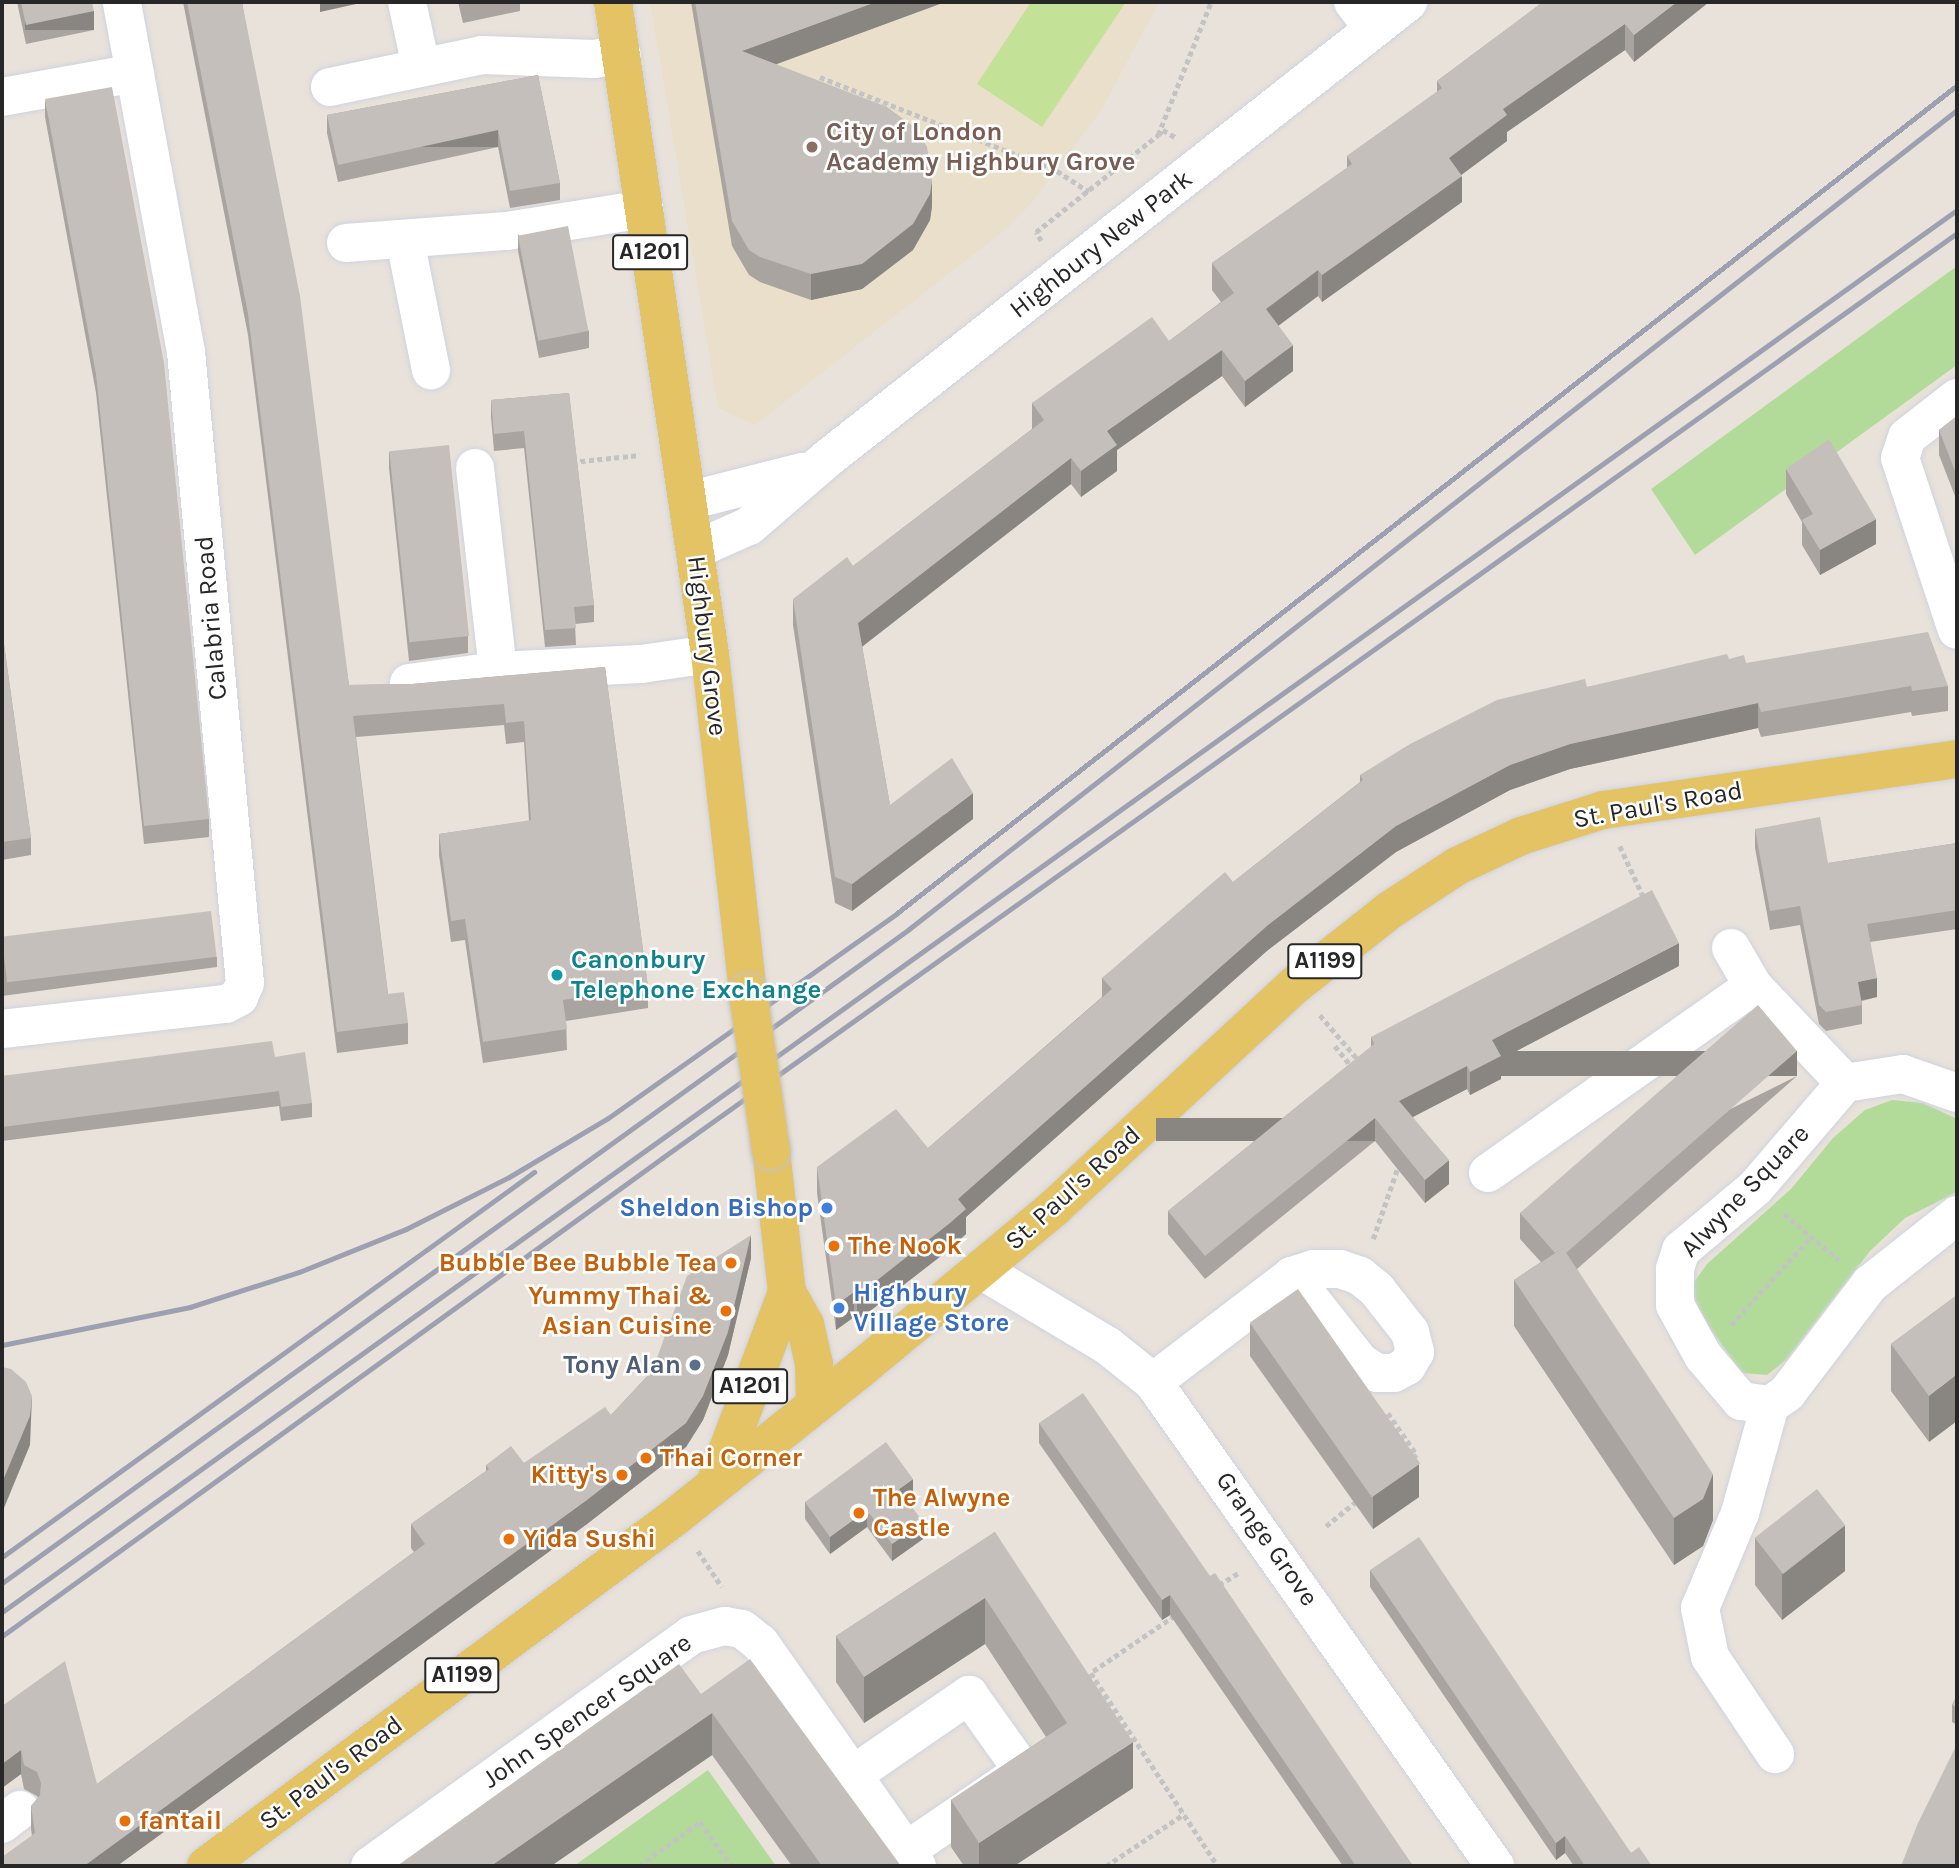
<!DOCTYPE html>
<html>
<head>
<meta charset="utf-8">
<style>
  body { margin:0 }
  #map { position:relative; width:1959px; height:1868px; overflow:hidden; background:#e9e2da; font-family:Karla,sans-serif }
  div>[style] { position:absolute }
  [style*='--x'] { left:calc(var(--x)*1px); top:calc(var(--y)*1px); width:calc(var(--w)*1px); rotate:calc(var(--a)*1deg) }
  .education>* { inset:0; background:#e9dfca }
  .green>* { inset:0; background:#b2db9a }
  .pitch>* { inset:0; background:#c3e297 }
  .path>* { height:4.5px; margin-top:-2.25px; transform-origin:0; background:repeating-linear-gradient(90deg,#c3c3c3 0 5px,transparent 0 8.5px) }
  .roads { filter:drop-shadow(0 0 2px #cfd3df) drop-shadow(0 0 2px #cfd3df) }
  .minor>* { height:38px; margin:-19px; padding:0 19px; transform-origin:19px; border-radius:19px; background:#fff }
  .major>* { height:38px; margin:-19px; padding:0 19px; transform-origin:19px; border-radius:19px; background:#e4c364 }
  .rail>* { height:5px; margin:-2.5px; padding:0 2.5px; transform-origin:2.5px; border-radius:2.5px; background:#9da0b0 }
  .bridges { filter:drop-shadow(0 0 2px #c3c3c3) drop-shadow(0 0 2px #c3c3c3) }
  .major-bridge>* { height:38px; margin:-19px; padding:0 19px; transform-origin:19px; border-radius:19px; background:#e4c364 }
  .wall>* { inset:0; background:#a9a4a0 }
  .shaded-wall>* { inset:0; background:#898682; transform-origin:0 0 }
  .building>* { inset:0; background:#c4bfba; transform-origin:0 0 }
  .dots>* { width:19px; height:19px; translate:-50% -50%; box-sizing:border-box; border:4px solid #fff; border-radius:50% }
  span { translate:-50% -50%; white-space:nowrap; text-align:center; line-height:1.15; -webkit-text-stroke:5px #fff; paint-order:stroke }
  .shield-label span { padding:2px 5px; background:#fff; border:2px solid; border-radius:5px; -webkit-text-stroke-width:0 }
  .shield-label { font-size:24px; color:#272727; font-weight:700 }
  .education-label { font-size:26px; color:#785e54; font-weight:700 }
  .left { translate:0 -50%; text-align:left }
  .street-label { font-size:26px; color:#272727 }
  .culture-label { font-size:26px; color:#0d838f; font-weight:700 }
  .shop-label { font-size:26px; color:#366cbe; font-weight:700 }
  .right { translate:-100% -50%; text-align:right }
  .food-label { font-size:26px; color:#c56008; font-weight:700 }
  .service-label { font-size:26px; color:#4e5e75; font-weight:700 }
  .frame { position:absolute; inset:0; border:4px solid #272727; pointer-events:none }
</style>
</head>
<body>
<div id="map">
  <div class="education">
    <div style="clip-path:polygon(650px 2px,1159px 2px,1102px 109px,1034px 200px,1006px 229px,755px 425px,718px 408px)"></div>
  </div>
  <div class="green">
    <div style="clip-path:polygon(1957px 266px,1957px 365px,1695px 555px,1651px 489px)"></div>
    <div style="clip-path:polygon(1892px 1100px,1923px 1103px,1957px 1119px,1957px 1192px,1905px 1218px,1870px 1251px,1786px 1360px,1767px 1375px,1742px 1373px,1699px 1313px,1692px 1285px,1707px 1264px,1791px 1189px,1833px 1138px,1865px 1110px)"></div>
    <div style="clip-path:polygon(708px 1770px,776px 1866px,574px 1866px)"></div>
  </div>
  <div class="pitch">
    <div style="clip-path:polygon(1031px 2px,1126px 2px,1042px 127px,977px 84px)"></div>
  </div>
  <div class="path">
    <div style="--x:820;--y:77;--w:255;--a:21.6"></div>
    <div style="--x:1057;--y:171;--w:38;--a:33"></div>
    <div style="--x:1158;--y:135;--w:143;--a:-68.3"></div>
    <div style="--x:1041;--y:241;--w:10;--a:-119"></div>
    <div style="--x:1036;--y:232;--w:156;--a:-38.5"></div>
    <div style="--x:1158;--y:135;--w:7;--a:-45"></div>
    <div style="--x:1163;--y:130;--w:14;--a:30"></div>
    <div style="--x:572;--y:462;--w:68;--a:-5.9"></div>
    <div style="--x:1620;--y:846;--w:57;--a:65.2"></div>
    <div style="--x:1320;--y:1015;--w:62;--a:49.6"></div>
    <div style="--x:1335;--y:1046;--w:27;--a:51"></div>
    <div style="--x:1784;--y:1214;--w:72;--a:39.9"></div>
    <div style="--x:1373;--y:1239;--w:79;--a:-70.9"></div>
    <div style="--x:1731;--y:1325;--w:118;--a:-47.8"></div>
    <div style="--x:1388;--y:1413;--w:51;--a:55.4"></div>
    <div style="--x:1417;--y:1455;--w:7;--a:146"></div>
    <div style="--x:1326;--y:1526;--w:40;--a:-39"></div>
    <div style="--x:698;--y:1551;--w:43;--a:56.3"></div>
    <div style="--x:1219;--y:1585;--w:22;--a:-32"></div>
    <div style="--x:1175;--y:1616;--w:102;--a:145.8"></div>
    <div style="--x:1091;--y:1673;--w:231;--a:56.7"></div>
    <div style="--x:639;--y:1866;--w:75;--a:-35.8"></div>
    <div style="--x:700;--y:1822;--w:54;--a:54"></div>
    <div style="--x:1106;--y:1866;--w:94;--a:-33.7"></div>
  </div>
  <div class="roads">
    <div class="minor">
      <div style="--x:407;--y:2;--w:66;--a:77.8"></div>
      <div style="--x:1353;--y:2;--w:33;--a:52"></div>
      <div style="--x:330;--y:87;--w:155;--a:-11.9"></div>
      <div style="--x:482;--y:55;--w:112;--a:2"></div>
      <div style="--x:594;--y:59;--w:28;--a:-10"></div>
      <div style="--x:2;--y:97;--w:135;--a:-10.2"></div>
      <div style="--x:405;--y:240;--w:133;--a:78.7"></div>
      <div style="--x:346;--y:243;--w:161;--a:-4.3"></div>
      <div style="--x:507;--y:231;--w:139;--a:-9.1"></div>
      <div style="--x:1957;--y:398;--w:63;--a:142"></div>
      <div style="--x:1907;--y:437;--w:22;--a:108"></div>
      <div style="--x:1900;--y:458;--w:181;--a:71.7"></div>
      <div style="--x:475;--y:468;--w:204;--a:83.5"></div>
      <div style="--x:688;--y:501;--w:118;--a:-14.3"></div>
      <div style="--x:695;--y:550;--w:59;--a:-24"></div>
      <div style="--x:749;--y:526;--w:104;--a:-40.7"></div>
      <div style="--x:828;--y:458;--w:738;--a:-38.17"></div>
      <div style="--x:409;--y:683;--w:90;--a:-7.7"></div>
      <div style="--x:498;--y:671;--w:143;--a:-2.8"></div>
      <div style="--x:641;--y:664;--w:70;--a:-8.2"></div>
      <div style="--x:1731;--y:948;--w:44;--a:59.9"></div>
      <div style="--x:2;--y:1029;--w:225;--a:-6.4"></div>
      <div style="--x:226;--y:1004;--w:15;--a:-28"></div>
      <div style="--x:239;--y:997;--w:15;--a:-67"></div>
      <div style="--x:245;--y:983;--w:634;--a:-95.34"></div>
      <div style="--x:186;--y:352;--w:356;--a:-100.4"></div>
      <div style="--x:1957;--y:1093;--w:57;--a:-160.6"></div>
      <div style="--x:1903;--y:1074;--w:59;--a:171.2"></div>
      <div style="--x:1845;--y:1083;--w:138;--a:130.6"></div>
      <div style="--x:1755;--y:1188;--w:97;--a:140"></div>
      <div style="--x:1681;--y:1250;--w:20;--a:108"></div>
      <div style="--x:1675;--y:1269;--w:36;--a:90"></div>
      <div style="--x:1675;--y:1305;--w:58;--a:61.2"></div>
      <div style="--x:1703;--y:1356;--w:59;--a:49.8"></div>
      <div style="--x:1741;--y:1401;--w:29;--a:8"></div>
      <div style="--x:1770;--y:1405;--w:21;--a:-35"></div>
      <div style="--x:1787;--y:1393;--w:137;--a:-52.7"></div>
      <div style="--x:1870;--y:1284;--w:111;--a:-38.4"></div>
      <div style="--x:1488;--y:1173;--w:324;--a:-35.2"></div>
      <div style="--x:1753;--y:986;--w:134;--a:46.5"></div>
      <div style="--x:981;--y:1270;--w:148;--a:30.9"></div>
      <div style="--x:1108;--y:1346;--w:58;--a:38.7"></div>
      <div style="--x:1153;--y:1382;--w:593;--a:54.75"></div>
      <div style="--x:1153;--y:1382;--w:175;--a:-37.3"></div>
      <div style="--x:1292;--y:1276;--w:23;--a:-18"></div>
      <div style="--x:1314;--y:1269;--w:26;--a:0"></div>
      <div style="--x:1340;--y:1269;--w:21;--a:19"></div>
      <div style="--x:1360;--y:1276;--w:22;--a:39"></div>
      <div style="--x:1377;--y:1290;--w:53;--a:51.8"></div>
      <div style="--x:1410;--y:1332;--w:21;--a:76"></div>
      <div style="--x:1415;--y:1352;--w:16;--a:120"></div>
      <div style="--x:1407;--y:1366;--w:15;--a:152"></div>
      <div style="--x:1394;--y:1373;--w:17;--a:180"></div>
      <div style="--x:1377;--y:1373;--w:20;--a:-147"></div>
      <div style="--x:1360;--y:1362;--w:110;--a:-128.3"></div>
      <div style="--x:1770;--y:1405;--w:112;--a:105.5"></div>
      <div style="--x:1740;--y:1513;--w:103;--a:112.8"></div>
      <div style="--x:1700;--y:1608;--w:50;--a:78.5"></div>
      <div style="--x:1710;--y:1657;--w:117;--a:56.2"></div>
      <div style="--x:854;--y:1774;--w:140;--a:-34.5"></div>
      <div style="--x:969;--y:1695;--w:93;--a:54.6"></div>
      <div style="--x:1023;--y:1771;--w:140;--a:145.7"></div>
      <div style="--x:2;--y:1824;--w:23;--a:-38"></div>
      <div style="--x:370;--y:1866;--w:395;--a:-35.7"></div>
      <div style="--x:691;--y:1635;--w:35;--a:-15"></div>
      <div style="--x:725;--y:1626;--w:17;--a:10"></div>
      <div style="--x:742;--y:1629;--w:23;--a:38"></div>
      <div style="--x:760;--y:1643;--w:273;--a:54.9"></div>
    </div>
    <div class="major">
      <div style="--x:613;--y:2;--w:659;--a:81.54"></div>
      <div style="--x:710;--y:654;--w:341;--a:83.6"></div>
      <div style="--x:771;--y:1150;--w:143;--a:83.6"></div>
      <div style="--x:787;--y:1292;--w:37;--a:61"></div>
      <div style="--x:805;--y:1324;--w:41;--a:77.3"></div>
      <div style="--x:814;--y:1364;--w:41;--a:88.6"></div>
      <div style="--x:716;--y:1481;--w:202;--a:-69.4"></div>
      <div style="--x:206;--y:1866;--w:585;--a:-36.65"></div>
      <div style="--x:675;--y:1517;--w:234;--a:-38.6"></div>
      <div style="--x:858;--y:1371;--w:255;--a:-39.7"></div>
      <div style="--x:1054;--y:1208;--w:328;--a:-42.8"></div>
      <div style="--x:1295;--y:985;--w:121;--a:-38.3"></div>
      <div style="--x:1390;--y:910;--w:80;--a:-33.3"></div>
      <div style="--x:1457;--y:866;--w:71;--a:-25.1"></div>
      <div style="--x:1521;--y:836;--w:86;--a:-17.6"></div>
      <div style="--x:1603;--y:810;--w:358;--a:-8.2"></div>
    </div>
  </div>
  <div class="rail">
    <div style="--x:2;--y:1345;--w:192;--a:-11.4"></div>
    <div style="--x:190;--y:1307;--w:114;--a:-17.8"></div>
    <div style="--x:299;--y:1272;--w:115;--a:-21.9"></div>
    <div style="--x:406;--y:1229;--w:115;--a:-26.8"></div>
    <div style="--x:509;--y:1177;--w:115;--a:-30.8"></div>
    <div style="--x:608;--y:1118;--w:354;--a:-35.3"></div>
    <div style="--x:897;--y:913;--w:1345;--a:-37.99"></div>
    <div style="--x:2;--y:1557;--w:657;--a:-35.89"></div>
    <div style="--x:2;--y:1583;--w:1118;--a:-35.79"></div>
    <div style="--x:909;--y:929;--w:1330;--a:-38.01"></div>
    <div style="--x:2;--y:1612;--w:2406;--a:-35.65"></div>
    <div style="--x:2;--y:1636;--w:815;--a:-35.91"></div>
    <div style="--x:662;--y:1158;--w:1591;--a:-35.54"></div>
  </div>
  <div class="bridges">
    <div class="major-bridge">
      <div style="--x:748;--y:993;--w:159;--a:81.7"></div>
    </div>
  </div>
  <div class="wall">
    <div style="clip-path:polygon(17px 2px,92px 2px,94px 30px,26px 44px)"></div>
    <div style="clip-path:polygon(183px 2px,242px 2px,349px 685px,412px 684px,605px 667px,648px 987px,648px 1008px,566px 1021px,567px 1050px,483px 1063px,465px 940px,451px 942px,439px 855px,439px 834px,529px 821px,524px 742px,506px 744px,504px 725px,356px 737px,388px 994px,408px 1023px,408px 1044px,337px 1053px,248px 335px)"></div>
    <div style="clip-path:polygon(458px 2px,520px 2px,520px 11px,463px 23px)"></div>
    <div style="clip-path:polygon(691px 2px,945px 2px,776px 64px,932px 206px,930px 220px,913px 250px,862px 289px,811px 300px,760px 282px,749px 275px,732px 246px)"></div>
    <div style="clip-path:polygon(1543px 2px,1709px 2px,1634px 62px,1625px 50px,1507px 132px,1507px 141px,1461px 175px,1462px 202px,1322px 302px,1318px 296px,1278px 326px,1293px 371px,1245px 407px,1222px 376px,1117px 450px,1117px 471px,1081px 497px,1071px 484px,862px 646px,890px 805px,973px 819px,852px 911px,835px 903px,793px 625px,793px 599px,853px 566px,1032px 429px,1032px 403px,1169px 341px,1221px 302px,1212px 290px,1212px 263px,1347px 168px,1347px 156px,1437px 92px,1437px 81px)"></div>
    <div style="clip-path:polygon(538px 75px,560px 183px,560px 200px,510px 208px,498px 147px,338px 182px,327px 133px,327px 115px)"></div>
    <div style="clip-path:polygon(45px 99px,209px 819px,209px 837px,144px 844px,96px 393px,45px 117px)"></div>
    <div style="clip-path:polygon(518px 234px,589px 331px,589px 348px,539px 358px,518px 251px)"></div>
    <div style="clip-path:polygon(569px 393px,594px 605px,594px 622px,575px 624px,576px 645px,545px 647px,524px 448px,494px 451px,491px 417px,491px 400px)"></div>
    <div style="clip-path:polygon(1957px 416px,1957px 501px,1939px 455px,1939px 430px)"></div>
    <div style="clip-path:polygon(389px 451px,468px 636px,468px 653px,409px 661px,389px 468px)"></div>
    <div style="clip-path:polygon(1786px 469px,1876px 544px,1820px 575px,1802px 545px,1802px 522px,1786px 494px)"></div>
    <div style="clip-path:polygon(2px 630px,31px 838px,31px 855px,2px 860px)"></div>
    <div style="clip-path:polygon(1729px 659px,1746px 663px,1948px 686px,1948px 711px,1912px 716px,1911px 712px,1761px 737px,1758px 728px,1570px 769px,1510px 790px,1396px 852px,1268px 950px,966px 1217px,966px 1234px,950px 1249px,857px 1321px,854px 1317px,836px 1330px,817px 1193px,817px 1167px,928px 1148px,1102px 997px,1102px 978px,1233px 882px,1360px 782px,1360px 775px,1587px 687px)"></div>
    <div style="clip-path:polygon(1755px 829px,1828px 863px,1957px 843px,1957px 929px,1870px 942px,1877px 997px,1862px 1001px,1862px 1024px,1826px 1031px,1819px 1024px,1800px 925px,1770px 930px,1755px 848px)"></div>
    <div style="clip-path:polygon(2px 939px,217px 957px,217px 967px,2px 996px)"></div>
    <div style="clip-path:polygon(1679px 966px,1501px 1059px,1501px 1079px,1470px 1095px,1467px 1089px,1413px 1117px,1449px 1184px,1425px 1203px,1375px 1141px,1205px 1279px,1168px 1234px,1168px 1211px,1371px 1047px,1371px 1037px)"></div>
    <div style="clip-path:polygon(275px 1057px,312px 1103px,312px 1117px,281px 1121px,279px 1106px,2px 1141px,2px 1076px)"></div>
    <div style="clip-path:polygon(1797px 1076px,1577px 1269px,1713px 1520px,1703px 1546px,1674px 1565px,1514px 1326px,1514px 1280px,1541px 1262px,1520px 1239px,1520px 1213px)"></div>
    <div style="clip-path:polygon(751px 1258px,728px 1355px,703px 1420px,686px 1447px,587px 1524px,117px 1866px,2px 1866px,32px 1836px,31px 1829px,31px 1806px,38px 1798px,37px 1796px,24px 1789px,21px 1774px,2px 1788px,2px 1706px,97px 1784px,414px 1552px,411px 1548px,411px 1524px,486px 1471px,486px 1465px,524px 1463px,611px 1415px,652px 1371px)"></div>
    <div style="clip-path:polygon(1957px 1295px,1929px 1442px,1891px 1391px,1891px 1344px)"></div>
    <div style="clip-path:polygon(1250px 1323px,1419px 1497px,1373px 1529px,1250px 1356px)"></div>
    <div style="clip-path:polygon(1039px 1423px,1210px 1576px,1413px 1866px,1343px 1866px,1170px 1615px,1162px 1620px,1039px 1443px)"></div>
    <div style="clip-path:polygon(913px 1497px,908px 1500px,923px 1539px,892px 1561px,867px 1527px,830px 1554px,805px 1519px,805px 1502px)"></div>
    <div style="clip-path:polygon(995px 1532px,1133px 1788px,1014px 1866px,964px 1866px,951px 1847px,951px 1800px,1046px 1737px,985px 1644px,864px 1723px,836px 1682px,836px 1636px)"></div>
    <div style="clip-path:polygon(1755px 1538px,1845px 1571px,1782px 1620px,1755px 1585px)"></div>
    <div style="clip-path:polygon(1370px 1570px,1631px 1853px,1652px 1866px,1574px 1866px,1565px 1853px,1556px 1860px,1370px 1587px)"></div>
    <div style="clip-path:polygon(701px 1694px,901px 1866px,792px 1866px,712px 1755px,551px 1866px,397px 1866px)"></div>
    <div style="clip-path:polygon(1957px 1695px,1957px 1725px,1952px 1722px,1952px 1705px)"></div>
  </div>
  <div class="shaded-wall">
    <div style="clip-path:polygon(320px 2px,365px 2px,320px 12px)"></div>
    <div style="clip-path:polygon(876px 2px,945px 2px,742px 77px,742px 51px)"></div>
    <div style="clip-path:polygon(1677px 2px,1709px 2px,1634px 62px,1634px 35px)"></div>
    <div style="left:94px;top:11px;width:19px;height:69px;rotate:90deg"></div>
    <div style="clip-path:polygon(1625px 24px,1625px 50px,1507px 132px,1507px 141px,1449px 184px,1449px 158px,1503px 109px)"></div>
    <div style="left:498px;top:130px;width:17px;height:164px;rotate:90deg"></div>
    <div style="clip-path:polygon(1462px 176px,1462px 202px,1322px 302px,1322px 275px)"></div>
    <div style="clip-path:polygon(932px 181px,932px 206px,930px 220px,913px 250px,862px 289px,811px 300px,811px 274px)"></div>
    <div style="clip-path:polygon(1318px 270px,1318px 296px,1266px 335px,1266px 309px)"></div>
    <div style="clip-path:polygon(1293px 345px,1293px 371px,1245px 407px,1245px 381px)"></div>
    <div style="clip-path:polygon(1222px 350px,1222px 376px,1117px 450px,1117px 471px,1081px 497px,1081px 471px,1107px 431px)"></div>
    <div style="clip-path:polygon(1071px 458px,1071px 484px,858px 650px,858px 623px)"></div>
    <div style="clip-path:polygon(1876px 519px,1876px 544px,1820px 575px,1820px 550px)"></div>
    <div style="clip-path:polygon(1758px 703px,1758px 728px,1570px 769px,1510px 790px,1396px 852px,1268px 950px,966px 1217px,966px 1234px,950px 1249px,857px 1321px,857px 1296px,958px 1199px,1268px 925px,1396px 826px,1510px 765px,1570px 744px)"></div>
    <div style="clip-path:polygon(973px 793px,973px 819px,852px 911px,852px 884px)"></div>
    <div style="clip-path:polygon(1679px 943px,1679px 966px,1501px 1059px,1501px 1079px,1470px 1095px,1470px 1072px,1492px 1040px)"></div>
    <div style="clip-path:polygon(1877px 978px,1877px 997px,1858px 1001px,1858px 982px)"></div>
    <div style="left:1797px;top:1051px;width:25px;height:316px;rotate:90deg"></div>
    <div style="clip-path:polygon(1467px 1066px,1467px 1089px,1399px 1124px,1399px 1101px)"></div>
    <div style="left:1375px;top:1118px;width:23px;height:219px;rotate:90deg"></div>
    <div style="clip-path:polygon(1449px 1160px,1449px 1184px,1425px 1203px,1425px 1180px)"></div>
    <div style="clip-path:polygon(751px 1235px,751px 1258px,728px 1355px,703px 1420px,686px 1447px,587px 1524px,117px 1866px,84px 1866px,686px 1423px)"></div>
    <div style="clip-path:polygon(854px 1292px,854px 1317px,836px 1330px,836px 1305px)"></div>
    <div style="clip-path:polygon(1957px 1374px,1957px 1421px,1929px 1442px,1929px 1396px)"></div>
    <div style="clip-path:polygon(32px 1396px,30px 1445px,4px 1508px,2px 1510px,2px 1480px)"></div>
    <div style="clip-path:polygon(1419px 1464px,1419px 1497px,1373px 1529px,1373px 1496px)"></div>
    <div style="clip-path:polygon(1713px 1474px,1713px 1520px,1703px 1546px,1674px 1565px,1674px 1518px)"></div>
    <div style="clip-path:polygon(913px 1479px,913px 1497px,899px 1506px,899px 1489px)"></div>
    <div style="clip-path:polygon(867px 1510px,867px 1527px,830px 1554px,830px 1537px)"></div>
    <div style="clip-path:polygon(923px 1522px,923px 1539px,892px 1561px,892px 1544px)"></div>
    <div style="clip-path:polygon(1845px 1525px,1845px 1571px,1782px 1620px,1782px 1574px)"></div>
    <div style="clip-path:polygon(1170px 1595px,1170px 1615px,1162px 1620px,1162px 1600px)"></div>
    <div style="clip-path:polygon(985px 1598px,985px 1644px,864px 1723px,864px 1677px)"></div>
    <div style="clip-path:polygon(712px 1713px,712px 1755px,551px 1866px,491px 1866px)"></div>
    <div style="clip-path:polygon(1133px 1742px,1133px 1788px,1014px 1866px,979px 1866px,979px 1843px)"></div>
    <div style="clip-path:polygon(21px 1750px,21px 1774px,2px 1788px,2px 1764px)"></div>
    <div style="clip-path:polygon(1565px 1836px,1565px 1853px,1556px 1860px,1556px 1843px)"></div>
  </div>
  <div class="building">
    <div style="clip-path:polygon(21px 2px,92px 2px,94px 11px,26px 25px)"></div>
    <div style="clip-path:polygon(187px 2px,242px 2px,300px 296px,349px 685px,412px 684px,605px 667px,648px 987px,563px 1000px,567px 1029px,483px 1042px,465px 919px,451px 921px,439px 834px,531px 820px,524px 721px,506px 723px,504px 704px,353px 716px,388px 994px,404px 992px,408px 1023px,337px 1032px,248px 314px)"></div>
    <div style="clip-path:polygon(695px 2px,876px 2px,742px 51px,887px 107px,917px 129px,927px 147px,932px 181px,930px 194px,913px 224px,862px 264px,811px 274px,760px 257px,749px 250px,732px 221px)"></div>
    <div style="clip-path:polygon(1543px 2px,1677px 2px,1634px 35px,1625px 24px,1503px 109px,1507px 115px,1449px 158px,1462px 176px,1322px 275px,1318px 270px,1266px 309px,1293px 345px,1245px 381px,1222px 350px,1107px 431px,1117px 445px,1081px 471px,1071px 458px,858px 623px,890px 805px,952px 758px,973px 793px,852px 884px,835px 877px,793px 599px,847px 557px,853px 566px,1044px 420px,1032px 403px,1152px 317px,1169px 341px,1234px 293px,1212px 263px,1352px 164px,1347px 156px,1442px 88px,1437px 81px)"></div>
    <div style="clip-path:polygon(538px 75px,560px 183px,510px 191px,498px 130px,338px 165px,327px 115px)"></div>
    <div style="clip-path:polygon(112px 87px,164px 363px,209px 819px,144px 826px,96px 374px,45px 99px)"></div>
    <div style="left:568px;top:226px;width:107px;height:51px;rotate:79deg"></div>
    <div style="clip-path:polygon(569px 393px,594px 605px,574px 607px,576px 628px,545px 630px,524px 431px,494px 434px,491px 400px)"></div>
    <div style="clip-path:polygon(1957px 416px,1957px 476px,1939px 430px)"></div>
    <div style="clip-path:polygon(1829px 439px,1876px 519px,1820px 550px,1802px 520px,1813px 514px,1786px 469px)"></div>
    <div style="left:449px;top:445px;width:192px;height:60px;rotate:84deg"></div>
    <div style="clip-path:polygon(2px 630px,31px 838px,2px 842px)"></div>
    <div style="clip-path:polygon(1928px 632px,1948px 686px,1912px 691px,1911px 686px,1761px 712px,1758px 703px,1570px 744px,1510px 765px,1396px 826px,1268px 925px,958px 1199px,966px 1209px,950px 1223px,857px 1296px,854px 1292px,836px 1305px,817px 1167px,896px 1109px,928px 1148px,1112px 989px,1102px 978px,1225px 872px,1233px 882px,1363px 780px,1360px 775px,1410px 744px,1497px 700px,1585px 679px,1587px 687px,1727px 654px,1729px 659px,1744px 655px,1746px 663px)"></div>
    <div style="clip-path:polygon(1820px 817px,1828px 863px,1957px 843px,1957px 910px,1867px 924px,1877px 978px,1858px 982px,1862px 1005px,1826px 1012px,1819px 1005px,1800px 906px,1770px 911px,1755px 829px)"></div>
    <div style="clip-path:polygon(1652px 890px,1679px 943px,1492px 1040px,1501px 1056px,1470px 1072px,1467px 1066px,1399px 1101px,1449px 1160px,1425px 1180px,1375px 1118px,1205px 1256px,1168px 1211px,1374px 1044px,1371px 1037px)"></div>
    <div style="left:211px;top:911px;width:46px;height:211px;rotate:83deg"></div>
    <div style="clip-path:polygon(1758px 1005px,1797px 1051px,1566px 1253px,1563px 1248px,1555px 1253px,1520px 1213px)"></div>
    <div style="clip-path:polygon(272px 1041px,275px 1057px,305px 1052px,312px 1103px,281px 1107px,279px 1091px,2px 1127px,2px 1076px)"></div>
    <div style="clip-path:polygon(751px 1235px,728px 1332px,703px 1396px,686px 1423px,587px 1500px,84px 1866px,2px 1866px,2px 1857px,35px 1833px,31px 1806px,40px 1795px,41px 1783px,37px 1772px,24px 1765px,21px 1750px,2px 1764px,2px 1706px,65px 1661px,97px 1784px,425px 1544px,411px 1524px,489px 1469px,486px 1465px,511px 1446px,524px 1463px,605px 1407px,611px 1415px,652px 1371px,687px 1276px)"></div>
    <div style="clip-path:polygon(1563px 1248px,1713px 1474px,1703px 1499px,1674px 1518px,1514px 1280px)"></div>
    <div style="left:1298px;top:1289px;width:213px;height:59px;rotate:55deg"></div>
    <div style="clip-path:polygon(1957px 1295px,1957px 1374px,1929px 1396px,1891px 1344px)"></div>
    <div style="clip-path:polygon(2px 1367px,11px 1369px,26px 1382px,32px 1396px,30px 1416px,4px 1478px,2px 1480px)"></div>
    <div style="clip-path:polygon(1083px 1393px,1210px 1576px,1215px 1573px,1413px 1866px,1356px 1866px,1170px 1595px,1162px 1600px,1039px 1423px)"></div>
    <div style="clip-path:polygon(886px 1442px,913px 1479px,899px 1489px,923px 1522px,892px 1544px,867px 1510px,830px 1537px,805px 1502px)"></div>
    <div style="left:1817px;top:1489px;width:46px;height:79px;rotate:52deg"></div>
    <div style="clip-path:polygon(995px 1532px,1133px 1742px,979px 1843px,951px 1800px,1067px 1723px,985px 1598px,864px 1677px,836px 1636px)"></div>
    <div style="clip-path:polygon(1419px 1537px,1631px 1853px,1639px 1847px,1652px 1866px,1585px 1866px,1565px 1836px,1556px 1843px,1370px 1570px)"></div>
    <div style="clip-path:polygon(750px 1659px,901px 1866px,822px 1866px,712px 1713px,491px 1866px,397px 1866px,679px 1664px,701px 1694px)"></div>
    <div style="clip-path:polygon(1957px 1695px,1957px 1708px,1952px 1705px)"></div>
    <div style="clip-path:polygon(1957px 1744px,1957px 1863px,1956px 1866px,1901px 1866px,1918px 1823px)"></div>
  </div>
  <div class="dots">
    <div style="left:812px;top:147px;background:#8d6e63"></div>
    <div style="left:557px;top:975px;background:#0f9aa8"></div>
    <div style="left:827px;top:1208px;background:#3f7fe0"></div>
    <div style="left:834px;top:1246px;background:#e8710a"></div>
    <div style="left:731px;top:1263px;background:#e8710a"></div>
    <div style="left:839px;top:1308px;background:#3f7fe0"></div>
    <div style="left:726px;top:1311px;background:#e8710a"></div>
    <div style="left:695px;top:1365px;background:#5c6f8a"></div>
    <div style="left:646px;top:1458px;background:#e8710a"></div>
    <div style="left:622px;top:1475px;background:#e8710a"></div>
    <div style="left:859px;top:1513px;background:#e8710a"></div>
    <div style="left:509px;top:1539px;background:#e8710a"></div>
    <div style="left:125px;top:1821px;background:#e8710a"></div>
  </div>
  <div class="shield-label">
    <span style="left:650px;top:252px">A1201</span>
    <span style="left:1325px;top:961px">A1199</span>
    <span style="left:750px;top:1386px">A1201</span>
    <span style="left:462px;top:1675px">A1199</span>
  </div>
  <div class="education-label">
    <span class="left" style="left:826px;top:147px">City of London<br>Academy Highbury Grove</span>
  </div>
  <div class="street-label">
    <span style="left:1101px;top:244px;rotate:-38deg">Highbury New Park</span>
    <span style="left:211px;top:618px;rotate:-95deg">Calabria Road</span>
    <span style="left:707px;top:646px;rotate:83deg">Highbury Grove</span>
    <span style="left:1658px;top:805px;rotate:-10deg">St. Paul's Road</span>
    <span style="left:1073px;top:1188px;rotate:-42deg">St. Paul's Road</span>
    <span style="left:1745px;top:1191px;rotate:-46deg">Alwyne Square</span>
    <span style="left:1267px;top:1539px;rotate:55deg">Grange Grove</span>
    <span style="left:587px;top:1711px;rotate:-35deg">John Spencer Square</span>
    <span style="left:331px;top:1773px;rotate:-37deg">St. Paul's Road</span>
  </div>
  <div class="culture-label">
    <span class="left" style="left:571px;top:975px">Canonbury<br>Telephone Exchange</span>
  </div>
  <div class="shop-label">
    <span class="right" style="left:813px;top:1208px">Sheldon Bishop</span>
    <span class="left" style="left:853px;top:1308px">Highbury<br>Village Store</span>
  </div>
  <div class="food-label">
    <span class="left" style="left:848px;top:1246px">The Nook</span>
    <span class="right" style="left:717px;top:1263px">Bubble Bee Bubble Tea</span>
    <span class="right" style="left:712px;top:1311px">Yummy Thai &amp;<br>Asian Cuisine</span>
    <span class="left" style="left:660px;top:1458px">Thai Corner</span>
    <span class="right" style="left:608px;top:1475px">Kitty's</span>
    <span class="left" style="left:873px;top:1513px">The Alwyne<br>Castle</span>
    <span class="left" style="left:523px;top:1539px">Yida Sushi</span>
    <span class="left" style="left:139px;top:1821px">fantail</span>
  </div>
  <div class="service-label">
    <span class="right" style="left:681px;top:1365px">Tony Alan</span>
  </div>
  <div class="frame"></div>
</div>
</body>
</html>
